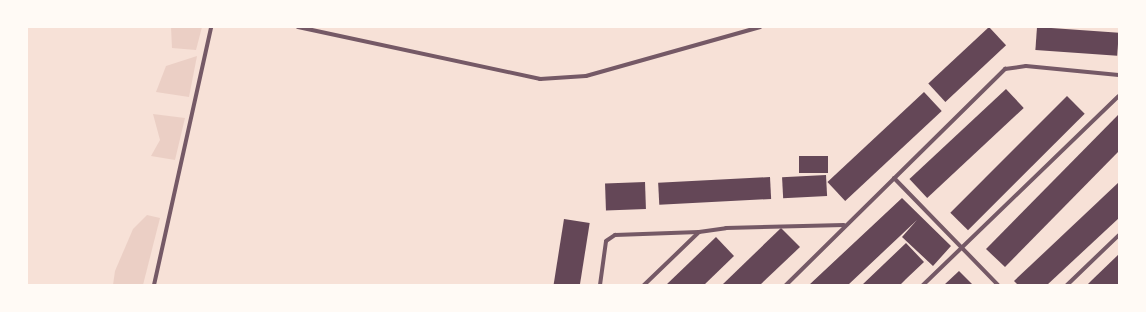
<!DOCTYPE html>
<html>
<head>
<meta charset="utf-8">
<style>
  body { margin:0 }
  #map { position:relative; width:1146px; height:312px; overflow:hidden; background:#f7e1d7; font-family:Poppins,sans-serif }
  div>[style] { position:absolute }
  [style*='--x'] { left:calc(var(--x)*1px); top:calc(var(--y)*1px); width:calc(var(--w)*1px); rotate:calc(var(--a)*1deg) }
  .green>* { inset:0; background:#ebcfc5 }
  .building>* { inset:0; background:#644757; transform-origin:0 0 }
  .minor>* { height:4px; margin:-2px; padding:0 2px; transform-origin:2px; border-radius:2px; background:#755966 }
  span { translate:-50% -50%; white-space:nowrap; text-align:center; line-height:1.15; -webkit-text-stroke:4px #fffaf5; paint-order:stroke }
  .frame { position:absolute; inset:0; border:28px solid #fffaf5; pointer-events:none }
</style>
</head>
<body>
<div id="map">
  <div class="green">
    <div style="clip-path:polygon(171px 27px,202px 27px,196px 50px,172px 48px)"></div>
    <div style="clip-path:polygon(197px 56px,189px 97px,156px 92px,166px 66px)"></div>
    <div style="clip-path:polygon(153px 114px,185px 118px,175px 160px,151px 156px,160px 140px)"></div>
    <div style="clip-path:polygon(147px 215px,160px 218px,143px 285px,113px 285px,115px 271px,133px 229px)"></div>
  </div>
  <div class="building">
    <div style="left:989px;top:27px;width:25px;height:83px;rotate:47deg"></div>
    <div style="left:1037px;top:27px;width:82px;height:23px;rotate:4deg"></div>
    <div style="left:1006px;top:89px;width:26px;height:132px;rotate:47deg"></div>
    <div style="left:924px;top:92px;width:26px;height:132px;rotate:47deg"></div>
    <div style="left:1067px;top:96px;width:25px;height:165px;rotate:45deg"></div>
    <div style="clip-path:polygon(1119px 114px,1119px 151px,1005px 267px,986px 249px)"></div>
    <div style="left:799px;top:156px;width:29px;height:17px"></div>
    <div style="left:826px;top:175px;width:21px;height:44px;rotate:87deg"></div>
    <div style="left:770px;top:177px;width:22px;height:112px;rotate:87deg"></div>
    <div style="left:645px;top:182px;width:27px;height:40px;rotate:88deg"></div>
    <div style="clip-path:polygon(1119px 182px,1119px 218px,1047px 285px,1018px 285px,1014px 281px)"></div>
    <div style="clip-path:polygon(902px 198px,951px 246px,933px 266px,902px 237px,917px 220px,848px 285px,809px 285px)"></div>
    <div style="left:564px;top:219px;width:26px;height:67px;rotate:9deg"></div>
    <div style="clip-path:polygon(781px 228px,800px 247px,760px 285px,722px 285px)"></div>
    <div style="clip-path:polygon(716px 237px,734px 256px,704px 285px,666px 285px)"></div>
    <div style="clip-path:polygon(906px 243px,924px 262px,906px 279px,900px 285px,862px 285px)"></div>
    <div style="clip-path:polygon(1119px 254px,1119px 285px,1087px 285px,1092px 280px)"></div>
    <div style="clip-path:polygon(959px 271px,973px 285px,944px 285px)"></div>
  </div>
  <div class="minor">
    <div style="--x:298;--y:27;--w:248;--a:12.1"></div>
    <div style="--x:540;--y:79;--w:46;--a:-3.7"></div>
    <div style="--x:586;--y:76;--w:181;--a:-15.7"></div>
    <div style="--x:894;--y:178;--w:149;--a:45.8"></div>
    <div style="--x:154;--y:285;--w:264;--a:-77.5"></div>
    <div style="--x:600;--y:285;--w:44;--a:-82.2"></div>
    <div style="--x:606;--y:241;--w:11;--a:-34"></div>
    <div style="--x:615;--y:235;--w:84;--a:-2"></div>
    <div style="--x:644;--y:285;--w:76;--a:-43.9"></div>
    <div style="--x:699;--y:232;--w:27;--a:-8"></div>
    <div style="--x:726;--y:228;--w:118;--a:-1.5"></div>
    <div style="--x:786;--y:285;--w:308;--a:-44.6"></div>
    <div style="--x:1005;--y:69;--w:21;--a:-8"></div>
    <div style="--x:1026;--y:66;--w:93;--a:5.5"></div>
    <div style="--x:923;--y:285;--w:272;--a:-44"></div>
    <div style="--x:1067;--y:285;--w:72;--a:-43.9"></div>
  </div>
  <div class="frame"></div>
</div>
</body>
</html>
